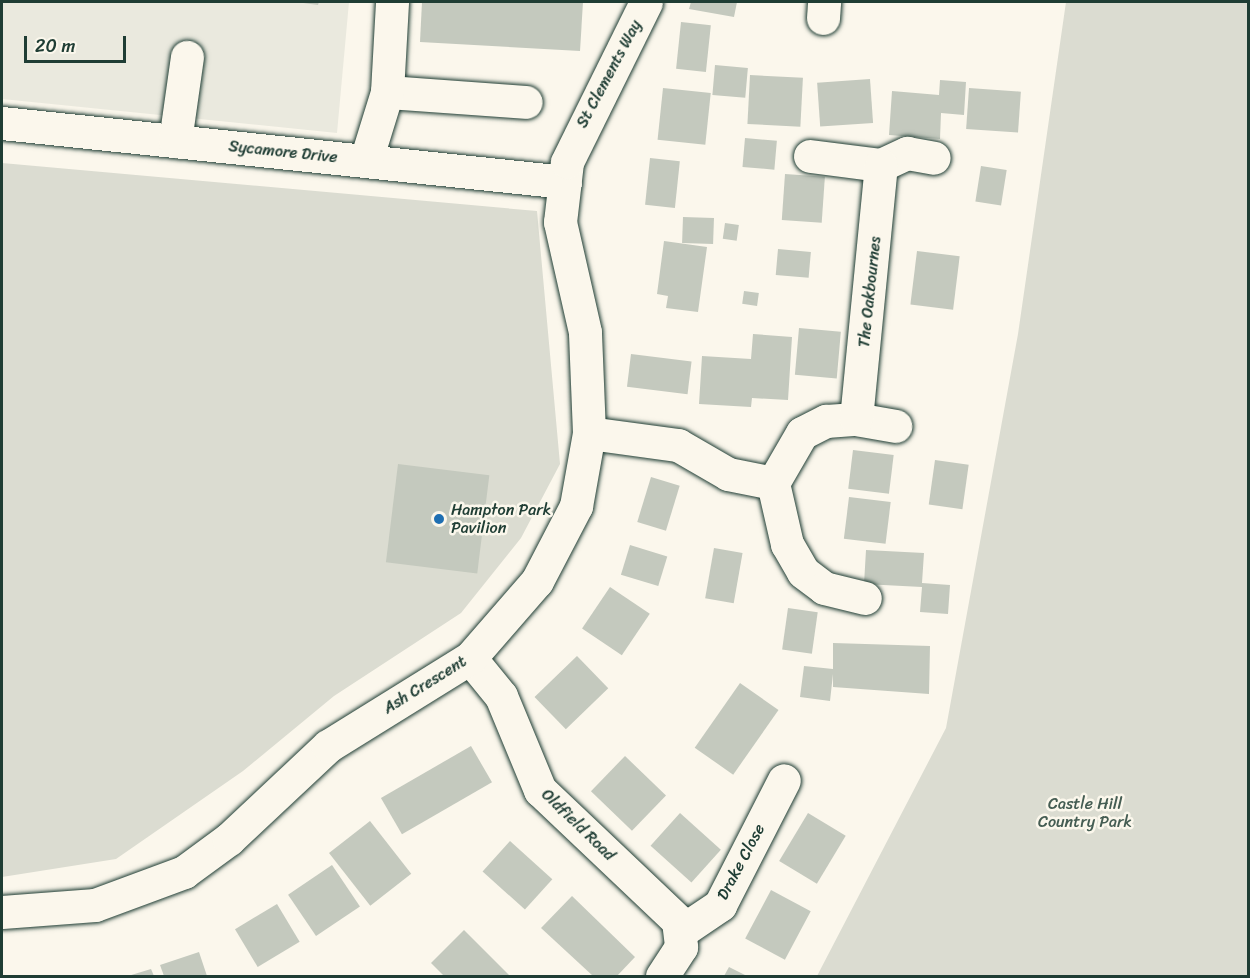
<!DOCTYPE html>
<html>
<head>
<meta charset="utf-8">
<style>
  body { margin:0 }
  #map { position:relative; width:1250px; height:978px; overflow:hidden; background:#fbf7ec; font-family:Sriracha,sans-serif }
  div>[style] { position:absolute }
  [style*='--x'] { left:calc(var(--x)*1px); top:calc(var(--y)*1px); width:calc(var(--w)*1px); rotate:calc(var(--a)*1deg) }
  .built>* { inset:0; background:#eae9de }
  .green>* { inset:0; background:#dbdcd1 }
  .building>* { inset:0; background:#c4c9be; transform-origin:0 0 }
  .roads { filter:drop-shadow(0 0 2px #1f3d34) drop-shadow(0 0 2px #1f3d34) }
  .minor>* { height:33px; margin:-16.5px; padding:0 16.5px; transform-origin:16.5px; border-radius:16.5px; background:#fbf7ec }
  .dots>* { width:16px; height:16px; translate:-50% -50%; box-sizing:border-box; border:3px solid #fbf7ec; border-radius:50% }
  span { translate:-50% -50%; white-space:nowrap; text-align:center; line-height:1.15; -webkit-text-stroke:5px #fbf7ec; paint-order:stroke }
  .street-label { font-size:16px; color:#1f3d34 }
  .poi-label { font-size:16px; color:#1f3d34 }
  .left { translate:0 -50%; text-align:left }
  .park-label { font-size:16px; color:#455d53 }
  .frame { position:absolute; inset:0; border:3px solid #1f3d34; pointer-events:none }
  .scale { position:absolute; left:24px; top:36px; width:102px; height:27px; box-sizing:border-box; border:3px solid #1f3d34; border-top:0; padding-left:8px; font-size:18px; line-height:21px; white-space:nowrap; color:#1f3d34; -webkit-text-stroke:4px #fbf7ec; paint-order:stroke }
</style>
</head>
<body>
<div id="map">
  <div class="built">
    <div style="clip-path:polygon(2px 2px,349px 2px,337px 133px,2px 99px)"></div>
  </div>
  <div class="green">
    <div style="clip-path:polygon(1066px 2px,1248px 2px,1248px 976px,817px 976px,946px 728px,1018px 334px)"></div>
    <div style="clip-path:polygon(2px 163px,537px 211px,560px 464px,521px 538px,461px 613px,334px 696px,243px 771px,116px 859px,2px 877px)"></div>
  </div>
  <div class="building">
    <div style="clip-path:polygon(296px 2px,319px 2px,318px 5px)"></div>
    <div style="clip-path:polygon(422px 2px,583px 2px,580px 51px,420px 42px)"></div>
    <div style="clip-path:polygon(691px 2px,737px 2px,734px 17px,689px 9px)"></div>
    <div style="left:681px;top:22px;width:30px;height:47px;rotate:6deg"></div>
    <div style="left:715px;top:65px;width:33px;height:30px;rotate:5deg"></div>
    <div style="left:750px;top:75px;width:53px;height:49px;rotate:3deg"></div>
    <div style="left:870px;top:79px;width:44px;height:53px;rotate:86deg"></div>
    <div style="clip-path:polygon(940px 80px,966px 82px,964px 115px,941px 113px,940px 139px,889px 135px,892px 91px,939px 95px)"></div>
    <div style="left:663px;top:88px;width:48px;height:52px;rotate:6deg"></div>
    <div style="left:969px;top:88px;width:52px;height:41px;rotate:4deg"></div>
    <div style="left:745px;top:138px;width:32px;height:29px;rotate:5deg"></div>
    <div style="left:650px;top:158px;width:30px;height:47px;rotate:6deg"></div>
    <div style="left:981px;top:166px;width:26px;height:36px;rotate:9deg"></div>
    <div style="left:785px;top:174px;width:40px;height:46px;rotate:4deg"></div>
    <div style="left:683px;top:217px;width:31px;height:26px;rotate:2deg"></div>
    <div style="left:725px;top:223px;width:14px;height:16px;rotate:8deg"></div>
    <div style="clip-path:polygon(664px 241px,707px 247px,698px 312px,666px 308px,668px 296px,657px 294px)"></div>
    <div style="left:778px;top:249px;width:33px;height:26px;rotate:5deg"></div>
    <div style="left:917px;top:251px;width:43px;height:54px;rotate:7deg"></div>
    <div style="left:744px;top:291px;width:15px;height:13px;rotate:8deg"></div>
    <div style="left:799px;top:328px;width:42px;height:47px;rotate:5deg"></div>
    <div style="clip-path:polygon(753px 334px,792px 337px,788px 400px,752px 398px,751px 407px,699px 404px,702px 356px,751px 359px)"></div>
    <div style="left:631px;top:354px;width:61px;height:33px;rotate:7deg"></div>
    <div style="left:853px;top:450px;width:41px;height:39px;rotate:7deg"></div>
    <div style="left:935px;top:460px;width:34px;height:45px;rotate:8deg"></div>
    <div style="left:398px;top:464px;width:92px;height:99px;rotate:7deg"></div>
    <div style="left:651px;top:477px;width:30px;height:47px;rotate:17deg"></div>
    <div style="left:849px;top:497px;width:42px;height:42px;rotate:7deg"></div>
    <div style="left:630px;top:545px;width:39px;height:31px;rotate:17deg"></div>
    <div style="left:714px;top:548px;width:29px;height:51px;rotate:10deg"></div>
    <div style="clip-path:polygon(866px 550px,924px 553px,922px 583px,950px 585px,948px 614px,920px 612px,922px 587px,864px 584px)"></div>
    <div style="left:610px;top:587px;width:48px;height:50px;rotate:34deg"></div>
    <div style="left:788px;top:608px;width:30px;height:42px;rotate:8deg"></div>
    <div style="clip-path:polygon(833px 643px,930px 646px,929px 694px,833px 687px,833px 674px,830px 701px,800px 697px,804px 666px,833px 669px)"></div>
    <div style="left:577px;top:656px;width:45px;height:59px;rotate:46deg"></div>
    <div style="left:740px;top:683px;width:47px;height:79px;rotate:35deg"></div>
    <div style="left:471px;top:746px;width:42px;height:104px;rotate:60deg"></div>
    <div style="left:625px;top:756px;width:57px;height:49px;rotate:44deg"></div>
    <div style="left:680px;top:813px;width:55px;height:44px;rotate:42deg"></div>
    <div style="left:808px;top:813px;width:44px;height:56px;rotate:31deg"></div>
    <div style="left:370px;top:821px;width:67px;height:52px;rotate:52deg"></div>
    <div style="left:510px;top:841px;width:57px;height:41px;rotate:42deg"></div>
    <div style="left:332px;top:865px;width:50px;height:53px;rotate:56deg"></div>
    <div style="left:771px;top:890px;width:45px;height:55px;rotate:28deg"></div>
    <div style="clip-path:polygon(572px 896px,635px 957px,617px 976px,593px 976px,541px 928px)"></div>
    <div style="left:277px;top:904px;width:44px;height:49px;rotate:59deg"></div>
    <div style="clip-path:polygon(464px 930px,510px 976px,444px 976px,431px 963px)"></div>
    <div style="clip-path:polygon(199px 952px,207px 976px,164px 976px,160px 965px)"></div>
    <div style="clip-path:polygon(729px 967px,747px 976px,724px 976px)"></div>
    <div style="clip-path:polygon(151px 969px,154px 976px,128px 976px)"></div>
  </div>
  <div class="roads">
    <div class="minor">
      <div style="--x:823;--y:18;--w:16;--a:-86"></div>
      <div style="--x:387;--y:92;--w:139;--a:4.1"></div>
      <div style="--x:2;--y:123;--w:566;--a:5.98"></div>
      <div style="--x:175;--y:141;--w:85;--a:-81.9"></div>
      <div style="--x:810;--y:156;--w:72;--a:7.2"></div>
      <div style="--x:881;--y:165;--w:29;--a:-25"></div>
      <div style="--x:907;--y:153;--w:27;--a:10"></div>
      <div style="--x:366;--y:160;--w:71;--a:-72.8"></div>
      <div style="--x:387;--y:92;--w:90;--a:-86.8"></div>
      <div style="--x:856;--y:419;--w:40;--a:10"></div>
      <div style="--x:589;--y:433;--w:90;--a:7.7"></div>
      <div style="--x:678;--y:445;--w:58;--a:30.1"></div>
      <div style="--x:728;--y:474;--w:46;--a:11.3"></div>
      <div style="--x:773;--y:483;--w:63;--a:77.1"></div>
      <div style="--x:787;--y:544;--w:32;--a:60"></div>
      <div style="--x:803;--y:572;--w:26;--a:37"></div>
      <div style="--x:824;--y:588;--w:42;--a:13.7"></div>
      <div style="--x:773;--y:483;--w:58;--a:-59.9"></div>
      <div style="--x:802;--y:433;--w:27;--a:-27"></div>
      <div style="--x:826;--y:421;--w:30;--a:-4"></div>
      <div style="--x:856;--y:419;--w:255;--a:-84.4"></div>
      <div style="--x:470;--y:658;--w:49;--a:50.8"></div>
      <div style="--x:501;--y:696;--w:102;--a:67.5"></div>
      <div style="--x:540;--y:790;--w:190;--a:43.5"></div>
      <div style="--x:678;--y:921;--w:26;--a:83"></div>
      <div style="--x:681;--y:947;--w:35;--a:123"></div>
      <div style="--x:2;--y:912;--w:93;--a:-4.3"></div>
      <div style="--x:95;--y:905;--w:95;--a:-20.3"></div>
      <div style="--x:184;--y:872;--w:56;--a:-36.3"></div>
      <div style="--x:229;--y:839;--w:136;--a:-43.2"></div>
      <div style="--x:328;--y:746;--w:167;--a:-31.8"></div>
      <div style="--x:470;--y:658;--w:102;--a:-49"></div>
      <div style="--x:537;--y:581;--w:85;--a:-62.5"></div>
      <div style="--x:576;--y:506;--w:74;--a:-79.9"></div>
      <div style="--x:589;--y:433;--w:101;--a:-92.3"></div>
      <div style="--x:585;--y:332;--w:113;--a:-102.8"></div>
      <div style="--x:560;--y:222;--w:60;--a:-83.3"></div>
      <div style="--x:567;--y:162;--w:178;--a:-63.7"></div>
      <div style="--x:683;--y:930;--w:45;--a:-34"></div>
      <div style="--x:720;--y:905;--w:140;--a:-62.9"></div>
    </div>
  </div>
  <div class="dots">
    <div style="left:439px;top:519px;background:#1f6fb2"></div>
  </div>
  <div class="street-label">
    <span style="left:609px;top:74px;rotate:-62deg">St Clements Way</span>
    <span style="left:283px;top:152px;rotate:6deg">Sycamore Drive</span>
    <span style="left:870px;top:292px;rotate:-84deg">The Oakbournes</span>
    <span style="left:425px;top:685px;rotate:-32deg">Ash Crescent</span>
    <span style="left:578px;top:825px;rotate:44deg">Oldfield Road</span>
    <span style="left:741px;top:862px;rotate:-62deg">Drake Close</span>
  </div>
  <div class="poi-label">
    <span class="left" style="left:451px;top:519px">Hampton Park<br>Pavilion</span>
  </div>
  <div class="park-label">
    <span style="left:1085px;top:813px">Castle Hill<br>Country Park</span>
  </div>
  <div class="frame"></div>
  <div class="scale">20 m</div>
</div>
</body>
</html>
